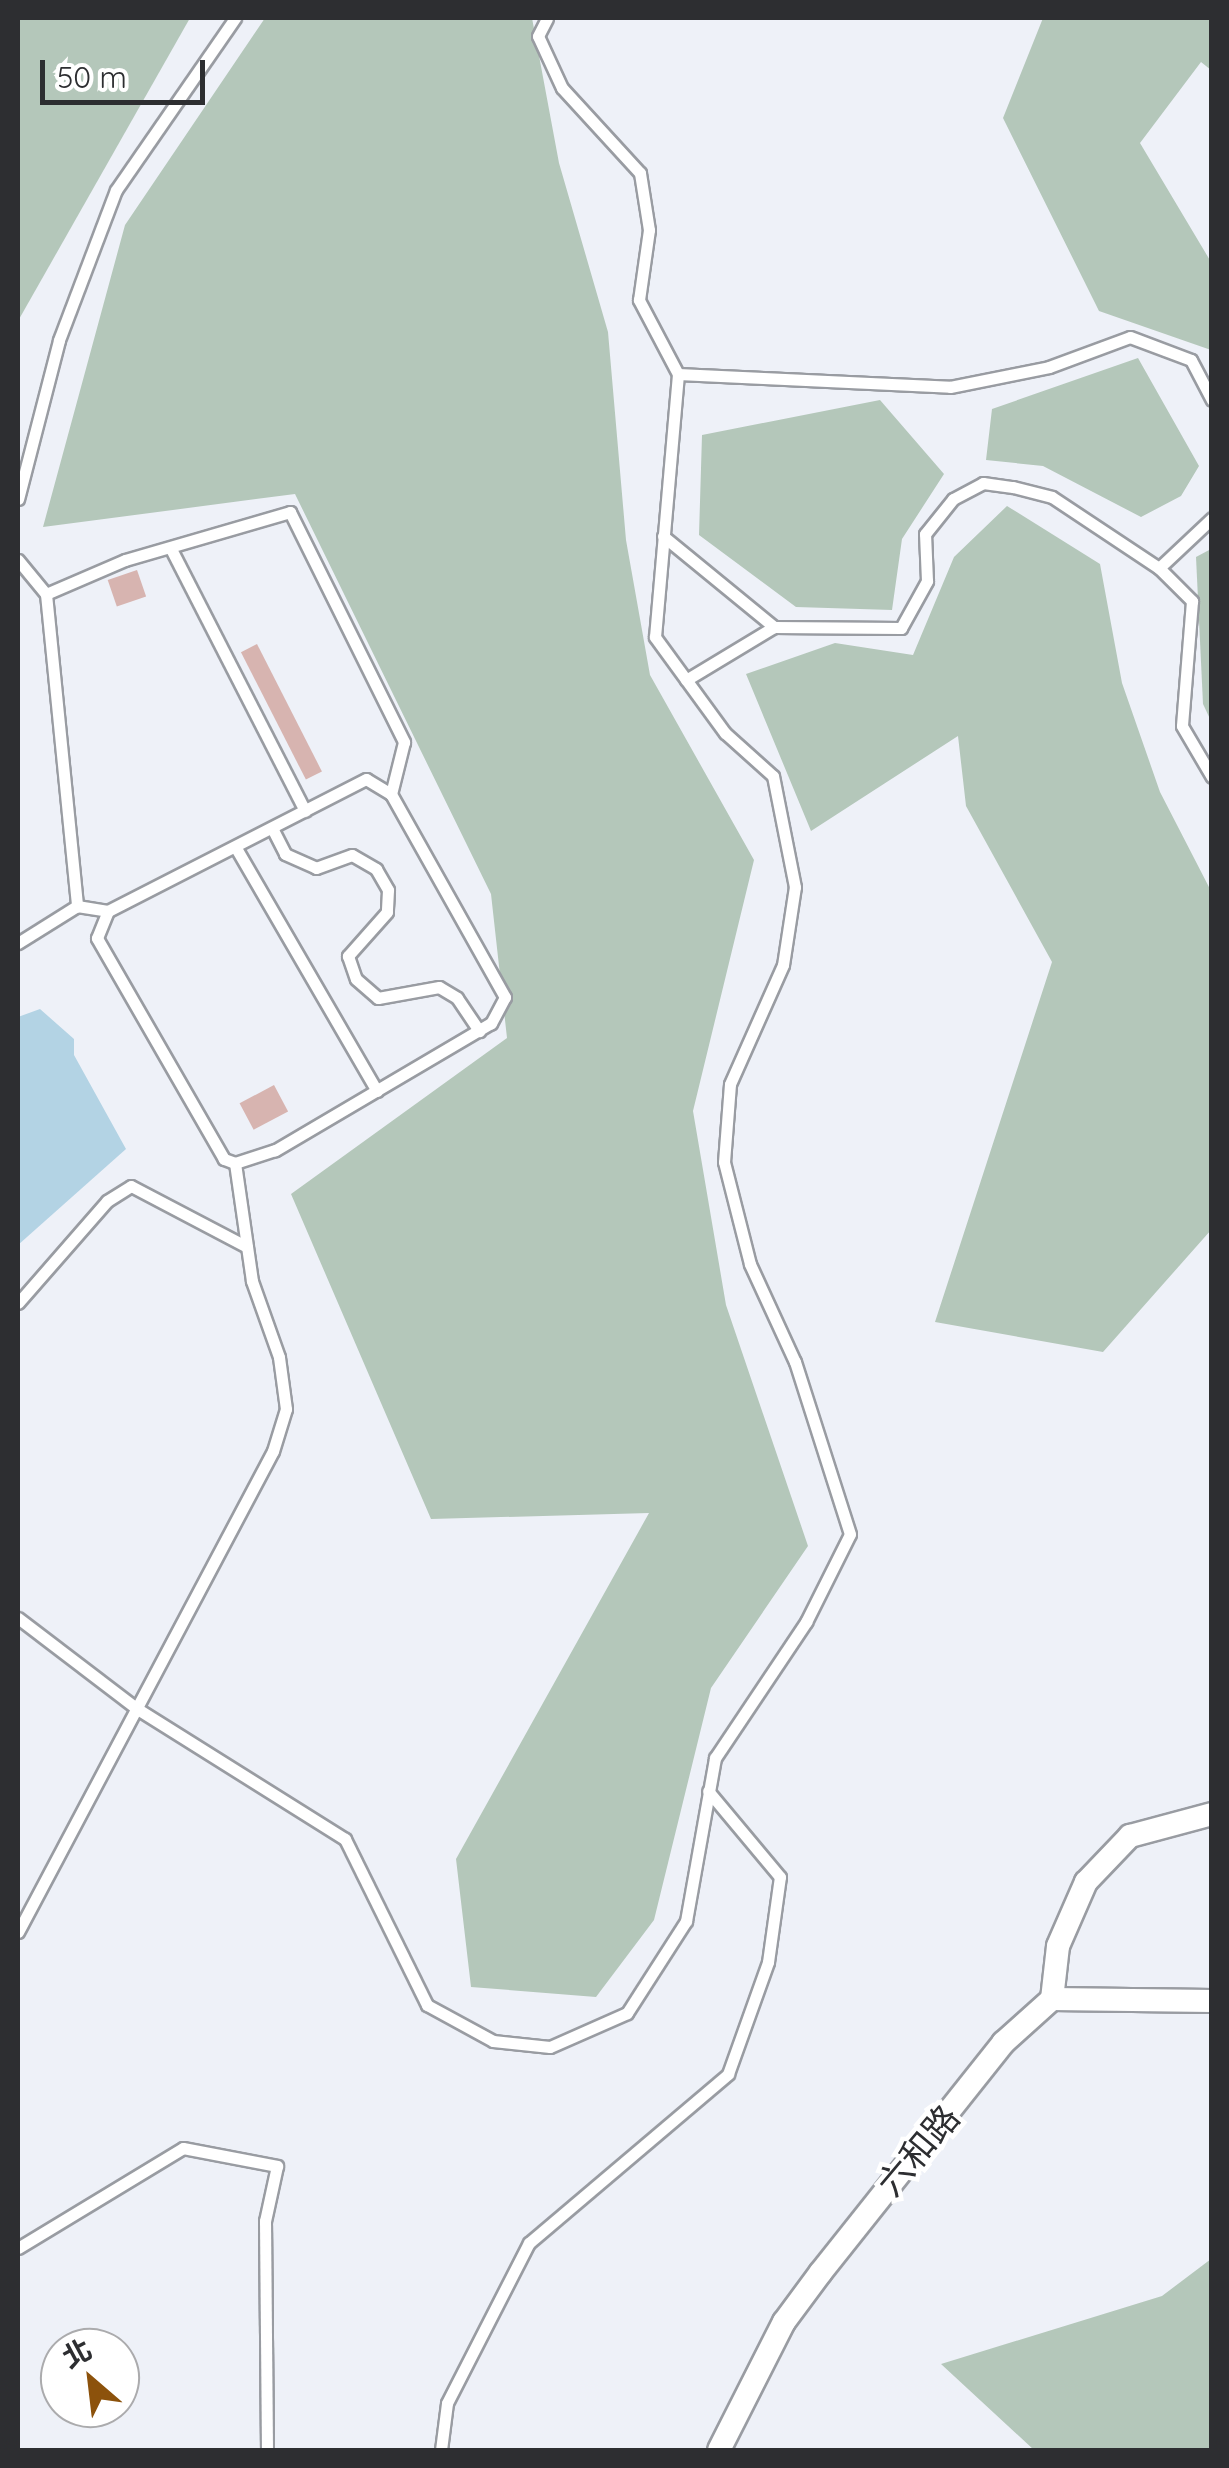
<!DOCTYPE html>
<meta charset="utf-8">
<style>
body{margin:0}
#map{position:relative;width:1229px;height:2468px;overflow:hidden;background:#eef1f8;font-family:Quicksand,"Noto Sans TC",sans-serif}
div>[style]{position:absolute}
.green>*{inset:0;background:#b4c7ba}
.water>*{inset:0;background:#b3d3e4}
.building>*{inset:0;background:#d7b4b0;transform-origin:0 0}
.roads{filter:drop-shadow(2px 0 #999ca2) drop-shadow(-2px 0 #999ca2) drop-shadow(0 2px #999ca2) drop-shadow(0 -2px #999ca2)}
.service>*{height:11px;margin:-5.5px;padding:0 5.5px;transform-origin:5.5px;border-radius:5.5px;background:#fff}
.minor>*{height:22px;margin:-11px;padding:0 11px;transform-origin:11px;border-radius:11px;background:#fff}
span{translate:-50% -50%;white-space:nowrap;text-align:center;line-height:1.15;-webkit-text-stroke:9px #fff;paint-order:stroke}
.street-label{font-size:35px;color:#2d2e31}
.frame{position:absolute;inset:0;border:20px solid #2d2e31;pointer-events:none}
.north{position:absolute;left:40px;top:2328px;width:100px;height:100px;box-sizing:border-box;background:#fff;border:2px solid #ababad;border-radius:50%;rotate:332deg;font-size:28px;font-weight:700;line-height:40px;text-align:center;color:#2d2e31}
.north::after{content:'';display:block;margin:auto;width:35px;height:45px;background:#8c520c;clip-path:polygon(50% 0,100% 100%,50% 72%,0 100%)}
.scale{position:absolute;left:40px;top:60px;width:165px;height:45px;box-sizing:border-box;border:5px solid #2d2e31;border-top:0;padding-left:12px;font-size:30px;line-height:35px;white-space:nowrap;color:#2d2e31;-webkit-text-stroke:8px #fff;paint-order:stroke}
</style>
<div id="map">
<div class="green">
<i style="clip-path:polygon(18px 18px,190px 18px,18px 321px)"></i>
<i style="clip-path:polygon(265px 18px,532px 18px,559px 163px,608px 332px,626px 540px,650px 675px,754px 860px,693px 1111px,726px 1305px,808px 1546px,711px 1688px,654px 1920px,596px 1997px,471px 1987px,456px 1859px,649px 1513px,431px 1519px,291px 1194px,507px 1038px,491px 894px,295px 494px,43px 527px,125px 225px)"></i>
<i style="clip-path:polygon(1043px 18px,1211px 18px,1211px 70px,1201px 62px,1140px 143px,1211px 262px,1211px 350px,1099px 311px,1003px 118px)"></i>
<i style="clip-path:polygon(1138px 358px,1199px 466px,1181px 496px,1141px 517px,1043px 466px,986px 460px,992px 409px)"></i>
<i style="clip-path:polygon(880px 400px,944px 474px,902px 539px,892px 610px,796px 607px,699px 535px,702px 435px)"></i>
<i style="clip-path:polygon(1007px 506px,1100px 564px,1122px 683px,1160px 792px,1211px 891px,1211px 1230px,1103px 1352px,935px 1322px,1052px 962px,966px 806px,958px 736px,811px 831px,746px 674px,835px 643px,913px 655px,954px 557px)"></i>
<i style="clip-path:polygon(1211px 549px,1211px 721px,1203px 704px,1196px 557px)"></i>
<i style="clip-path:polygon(1211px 2259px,1211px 2450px,1034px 2450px,941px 2364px,1162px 2296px)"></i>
</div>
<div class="water">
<i style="clip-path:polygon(40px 1009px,74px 1039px,74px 1055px,126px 1149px,18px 1245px,18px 1017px)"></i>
</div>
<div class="building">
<i style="left:137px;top:570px;width:28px;height:31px;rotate:71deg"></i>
<i style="left:257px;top:644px;width:143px;height:18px;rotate:63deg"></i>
<i style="left:274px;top:1085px;width:30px;height:39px;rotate:62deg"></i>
</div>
<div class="roads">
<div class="service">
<i style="left:678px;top:374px;width:272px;rotate:2.7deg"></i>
<i style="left:950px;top:387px;width:101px;rotate:-11.4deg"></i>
<i style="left:1049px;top:367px;width:86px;rotate:-20.3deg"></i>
<i style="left:1130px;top:337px;width:65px;rotate:20.7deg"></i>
<i style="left:1191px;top:360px;width:45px;rotate:62.3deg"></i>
<i style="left:18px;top:499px;width:164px;rotate:-75.5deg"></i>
<i style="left:59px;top:340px;width:160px;rotate:-69.2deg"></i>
<i style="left:116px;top:190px;width:209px;rotate:-55.3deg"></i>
<i style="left:663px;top:536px;width:144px;rotate:39.3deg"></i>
<i style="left:172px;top:551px;width:292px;rotate:62.9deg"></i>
<i style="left:18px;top:560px;width:44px;rotate:50.5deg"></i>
<i style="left:46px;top:594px;width:314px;rotate:84.3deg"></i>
<i style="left:77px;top:906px;width:70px;rotate:147.9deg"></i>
<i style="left:1159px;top:568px;width:73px;rotate:-43.3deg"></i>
<i style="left:46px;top:594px;width:86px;rotate:-23.3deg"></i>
<i style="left:125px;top:560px;width:172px;rotate:-16.2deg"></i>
<i style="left:290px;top:512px;width:257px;rotate:63.6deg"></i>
<i style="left:404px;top:742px;width:54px;rotate:104deg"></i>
<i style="left:686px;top:680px;width:103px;rotate:-31.1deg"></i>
<i style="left:774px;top:627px;width:127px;rotate:0.5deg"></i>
<i style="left:901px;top:628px;width:54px;rotate:-61deg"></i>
<i style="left:927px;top:581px;width:47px;rotate:-92.4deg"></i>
<i style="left:925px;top:534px;width:45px;rotate:-51.3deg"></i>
<i style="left:953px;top:499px;width:34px;rotate:-28deg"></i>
<i style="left:983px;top:483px;width:30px;rotate:8deg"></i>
<i style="left:1013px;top:487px;width:40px;rotate:14.4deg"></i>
<i style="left:1052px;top:497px;width:128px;rotate:33.6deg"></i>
<i style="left:1159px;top:568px;width:47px;rotate:45deg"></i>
<i style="left:1192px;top:601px;width:125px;rotate:94.6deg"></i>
<i style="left:1182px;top:726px;width:59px;rotate:59.5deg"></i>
<i style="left:366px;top:779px;width:29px;rotate:31deg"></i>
<i style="left:391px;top:794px;width:233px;rotate:60.7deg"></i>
<i style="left:505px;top:997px;width:30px;rotate:118deg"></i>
<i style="left:491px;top:1023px;width:251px;rotate:149.5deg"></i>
<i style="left:275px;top:1150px;width:42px;rotate:162deg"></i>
<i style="left:235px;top:1163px;width:12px;rotate:-160deg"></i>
<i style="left:224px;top:1159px;width:255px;rotate:-119.9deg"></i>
<i style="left:97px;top:938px;width:29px;rotate:-68deg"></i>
<i style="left:108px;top:911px;width:290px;rotate:-27.1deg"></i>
<i style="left:272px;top:828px;width:29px;rotate:63deg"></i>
<i style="left:285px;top:854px;width:34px;rotate:24deg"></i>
<i style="left:316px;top:868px;width:38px;rotate:-20deg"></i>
<i style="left:352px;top:855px;width:28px;rotate:30deg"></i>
<i style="left:376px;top:869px;width:24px;rotate:60deg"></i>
<i style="left:388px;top:890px;width:22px;rotate:93deg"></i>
<i style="left:387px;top:912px;width:59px;rotate:131.6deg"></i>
<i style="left:348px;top:956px;width:24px;rotate:71deg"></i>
<i style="left:356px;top:979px;width:29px;rotate:41deg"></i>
<i style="left:378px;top:998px;width:62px;rotate:-10.2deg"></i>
<i style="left:439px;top:987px;width:21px;rotate:31deg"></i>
<i style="left:457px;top:998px;width:40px;rotate:56deg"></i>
<i style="left:236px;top:848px;width:281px;rotate:59.9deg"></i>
<i style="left:77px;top:906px;width:31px;rotate:9deg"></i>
<i style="left:18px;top:1303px;width:135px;rotate:-48.9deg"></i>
<i style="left:107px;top:1201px;width:28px;rotate:-32deg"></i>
<i style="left:131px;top:1186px;width:131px;rotate:27.7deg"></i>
<i style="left:18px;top:1618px;width:148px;rotate:37.3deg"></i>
<i style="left:136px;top:1708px;width:247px;rotate:32.1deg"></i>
<i style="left:345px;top:1839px;width:185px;rotate:63.7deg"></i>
<i style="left:427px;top:2005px;width:75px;rotate:28.6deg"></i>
<i style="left:493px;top:2041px;width:57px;rotate:6deg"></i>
<i style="left:550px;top:2047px;width:84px;rotate:-23.8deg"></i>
<i style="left:627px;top:2013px;width:109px;rotate:-57.3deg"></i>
<i style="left:686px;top:1921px;width:166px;rotate:-79.9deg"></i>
<i style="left:715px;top:1758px;width:164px;rotate:-56.2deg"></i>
<i style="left:806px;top:1622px;width:98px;rotate:-63.4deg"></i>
<i style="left:850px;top:1534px;width:181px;rotate:-107.7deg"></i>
<i style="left:795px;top:1362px;width:108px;rotate:-114.7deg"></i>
<i style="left:750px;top:1264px;width:105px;rotate:-104.3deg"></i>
<i style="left:724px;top:1162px;width:78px;rotate:-85.6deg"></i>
<i style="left:730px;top:1084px;width:130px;rotate:-66deg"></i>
<i style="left:783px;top:965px;width:79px;rotate:-81.3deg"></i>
<i style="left:795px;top:887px;width:113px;rotate:-101.2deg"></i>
<i style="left:773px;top:776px;width:64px;rotate:-138.1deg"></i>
<i style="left:725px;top:733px;width:119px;rotate:-126.1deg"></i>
<i style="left:655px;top:637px;width:264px;rotate:-85deg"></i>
<i style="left:678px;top:374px;width:84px;rotate:-117.8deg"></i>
<i style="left:639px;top:300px;width:71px;rotate:-81.9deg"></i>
<i style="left:649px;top:230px;width:58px;rotate:-99deg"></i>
<i style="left:640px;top:173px;width:115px;rotate:-132.5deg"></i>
<i style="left:562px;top:88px;width:57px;rotate:-114.8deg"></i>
<i style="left:538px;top:36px;width:20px;rotate:-63deg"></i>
<i style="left:18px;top:1932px;width:544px;rotate:-62.07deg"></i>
<i style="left:273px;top:1451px;width:44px;rotate:-72.8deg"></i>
<i style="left:286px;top:1409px;width:52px;rotate:-97.7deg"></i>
<i style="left:279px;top:1357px;width:81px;rotate:-109.6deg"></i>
<i style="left:252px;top:1281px;width:119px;rotate:-98.2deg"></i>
<i style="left:18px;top:2248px;width:193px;rotate:-31.2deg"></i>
<i style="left:183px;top:2148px;width:96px;rotate:10.8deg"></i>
<i style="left:277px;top:2166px;width:56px;rotate:102.3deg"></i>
<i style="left:265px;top:2221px;width:229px;rotate:89.5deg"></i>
<i style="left:441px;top:2450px;width:47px;rotate:-82.7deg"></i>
<i style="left:447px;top:2403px;width:180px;rotate:-62.9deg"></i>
<i style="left:529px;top:2243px;width:261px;rotate:-40.3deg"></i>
<i style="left:728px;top:2074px;width:119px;rotate:-70.3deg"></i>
<i style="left:768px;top:1962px;width:86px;rotate:-82deg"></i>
<i style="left:780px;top:1877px;width:112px;rotate:-129.9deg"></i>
</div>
<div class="minor">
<i style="left:1052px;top:1999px;width:53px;rotate:-83.5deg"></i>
<i style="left:1058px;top:1946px;width:70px;rotate:-66.4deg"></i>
<i style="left:1086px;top:1882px;width:64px;rotate:-46.3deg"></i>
<i style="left:1130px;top:1836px;width:85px;rotate:-15deg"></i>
<i style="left:719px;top:2450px;width:144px;rotate:-63.1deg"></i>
<i style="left:784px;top:2322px;width:62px;rotate:-53.5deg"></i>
<i style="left:821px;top:2272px;width:293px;rotate:-51.5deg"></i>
<i style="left:1003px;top:2043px;width:66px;rotate:-41.9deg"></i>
<i style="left:1052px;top:1999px;width:160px;rotate:0.7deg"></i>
</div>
</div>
<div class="street-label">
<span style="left:918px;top:2150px;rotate:-50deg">六和路</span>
</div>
<div class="frame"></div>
<div class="north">北</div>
<div class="scale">50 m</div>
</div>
